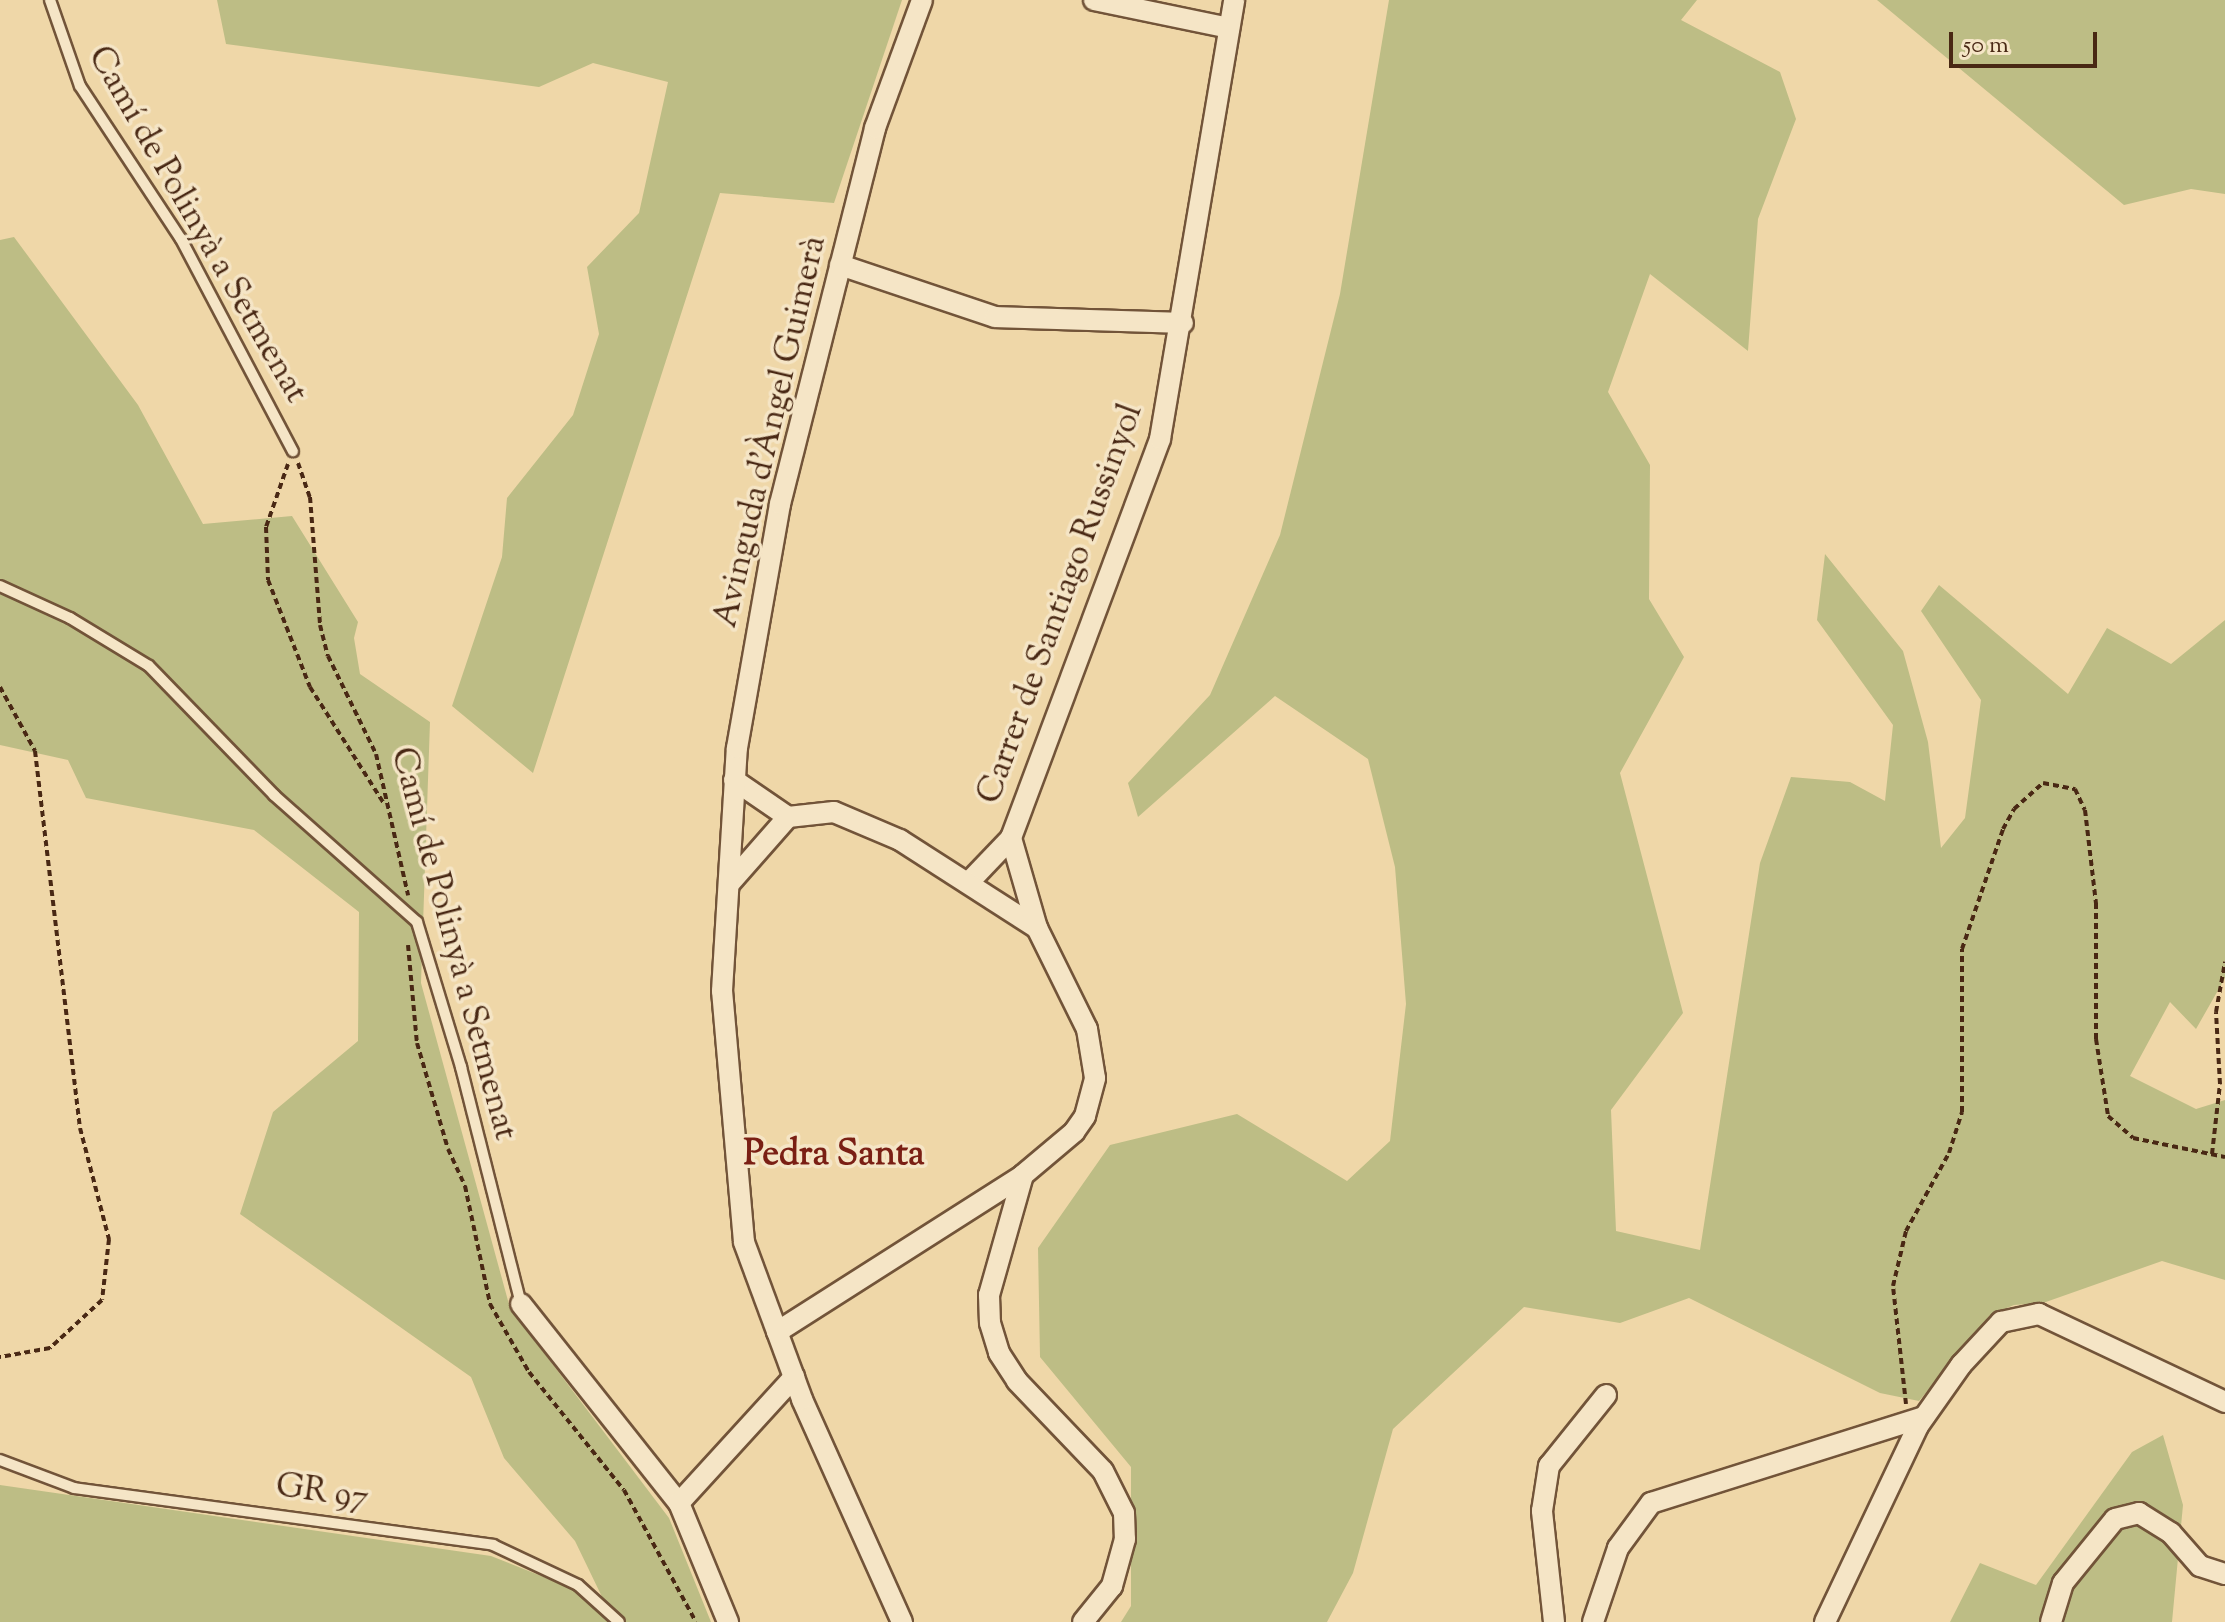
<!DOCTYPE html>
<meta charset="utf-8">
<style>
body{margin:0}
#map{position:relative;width:2225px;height:1622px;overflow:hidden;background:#efd7a8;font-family:"Sorts Mill Goudy",serif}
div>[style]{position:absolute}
.green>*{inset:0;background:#bdbd85}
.path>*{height:4px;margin-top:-2px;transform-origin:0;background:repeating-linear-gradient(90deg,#492814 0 6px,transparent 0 10px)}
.roads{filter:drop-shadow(2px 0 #725439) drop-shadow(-2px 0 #725439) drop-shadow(0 2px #725439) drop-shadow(0 -2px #725439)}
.service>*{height:10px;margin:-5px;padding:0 5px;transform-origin:5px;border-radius:5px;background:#f5e5c6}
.minor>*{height:20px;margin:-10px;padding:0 10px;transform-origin:10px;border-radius:10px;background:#f5e5c6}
span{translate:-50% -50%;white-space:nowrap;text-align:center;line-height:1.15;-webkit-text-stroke:7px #f5e5c6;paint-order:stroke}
.street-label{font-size:34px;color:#492814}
.neighbourhood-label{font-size:36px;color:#7a1f14;font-weight:700}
.scale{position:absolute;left:1949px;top:32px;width:148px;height:36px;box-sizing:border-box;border:4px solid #492814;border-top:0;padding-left:10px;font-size:24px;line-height:28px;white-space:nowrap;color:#492814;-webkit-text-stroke:6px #f5e5c6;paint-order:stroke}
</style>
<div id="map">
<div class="green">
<i style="clip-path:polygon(217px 0,902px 0,834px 203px,720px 193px,533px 773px,452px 706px,502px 557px,507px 498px,573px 415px,599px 334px,587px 267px,639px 213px,668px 82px,593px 63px,539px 87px,226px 44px)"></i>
<i style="clip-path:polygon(1389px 0,1697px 0,1681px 20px,1780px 72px,1796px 119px,1758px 219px,1748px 351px,1650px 274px,1608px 392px,1650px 465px,1649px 599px,1684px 657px,1620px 773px,1683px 1013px,1611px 1110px,1616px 1231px,1700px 1250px,1760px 863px,1791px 777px,1850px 782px,1885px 801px,1893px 725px,1817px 620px,1825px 554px,1903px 651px,1928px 742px,1941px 848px,1965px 818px,1981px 700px,1921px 611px,1939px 585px,2068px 694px,2107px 628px,2171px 664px,2225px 620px,2225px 978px,2196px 1029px,2170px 1002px,2130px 1076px,2196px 1109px,2225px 1100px,2225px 1280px,2162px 1261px,2043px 1303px,2014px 1305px,1990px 1315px,1919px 1401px,1880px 1393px,1689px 1298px,1620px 1323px,1524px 1307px,1393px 1429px,1353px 1573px,1327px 1622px,1121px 1622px,1131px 1606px,1131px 1467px,1040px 1357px,1038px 1248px,1110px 1145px,1237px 1114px,1347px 1181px,1390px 1141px,1406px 1004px,1395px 867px,1368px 759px,1275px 696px,1138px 817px,1128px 783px,1210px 695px,1280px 535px,1340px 294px)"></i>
<i style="clip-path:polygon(1877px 0,2225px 0,2225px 194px,2191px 189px,2124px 205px)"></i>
<i style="clip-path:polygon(14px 237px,138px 405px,203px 524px,292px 516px,358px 622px,354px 638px,360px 674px,430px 722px,421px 983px,510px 1308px,669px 1518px,711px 1622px,0 1622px,0 1485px,491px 1556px,604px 1601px,575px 1541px,504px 1458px,471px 1377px,240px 1214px,273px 1112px,358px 1041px,359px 912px,254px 830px,86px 798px,68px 760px,0 745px,0 240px)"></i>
<i style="clip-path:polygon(2163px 1435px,2183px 1505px,2172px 1622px,1950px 1622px,1980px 1563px,2036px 1585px,2132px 1452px)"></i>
</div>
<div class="path">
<i style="left:298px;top:463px;width:36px;rotate:71deg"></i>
<i style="left:310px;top:497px;width:128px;rotate:85.5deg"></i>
<i style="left:320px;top:625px;width:32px;rotate:76deg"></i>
<i style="left:328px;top:656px;width:109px;rotate:63.9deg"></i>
<i style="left:376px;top:754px;width:145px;rotate:77.2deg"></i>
<i style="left:288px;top:464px;width:67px;rotate:109.2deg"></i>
<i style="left:266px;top:527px;width:53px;rotate:87.8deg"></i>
<i style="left:268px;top:580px;width:115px;rotate:68.6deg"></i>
<i style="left:310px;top:687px;width:140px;rotate:57.6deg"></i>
<i style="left:0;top:687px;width:73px;rotate:61.3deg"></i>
<i style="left:35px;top:751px;width:380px;rotate:83.2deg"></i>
<i style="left:80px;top:1128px;width:115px;rotate:75.4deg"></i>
<i style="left:109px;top:1239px;width:61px;rotate:96.5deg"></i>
<i style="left:102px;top:1300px;width:71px;rotate:137.3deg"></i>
<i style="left:50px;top:1348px;width:51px;rotate:169.8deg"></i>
<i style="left:408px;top:945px;width:98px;rotate:84.8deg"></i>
<i style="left:417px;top:1043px;width:110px;rotate:73.7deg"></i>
<i style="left:448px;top:1149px;width:41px;rotate:65.3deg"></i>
<i style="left:465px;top:1186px;width:121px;rotate:78deg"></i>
<i style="left:490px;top:1304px;width:78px;rotate:60.2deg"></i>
<i style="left:529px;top:1372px;width:151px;rotate:51.2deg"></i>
<i style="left:624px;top:1490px;width:150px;rotate:61.4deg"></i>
<i style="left:2212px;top:1154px;width:70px;rotate:-83.5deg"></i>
<i style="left:2220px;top:1084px;width:72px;rotate:-93.2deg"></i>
<i style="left:2216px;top:1012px;width:51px;rotate:-79.8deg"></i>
<i style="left:1906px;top:1404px;width:119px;rotate:-96.3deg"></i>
<i style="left:1893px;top:1286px;width:57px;rotate:-76.7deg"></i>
<i style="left:1906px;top:1231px;width:89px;rotate:-61.1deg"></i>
<i style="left:1949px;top:1153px;width:43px;rotate:-72.4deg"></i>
<i style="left:1962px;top:1112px;width:163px;rotate:-90deg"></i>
<i style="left:1962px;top:949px;width:127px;rotate:-71.1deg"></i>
<i style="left:2003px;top:829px;width:23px;rotate:-61deg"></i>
<i style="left:2014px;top:809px;width:39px;rotate:-42deg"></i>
<i style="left:2043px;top:783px;width:33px;rotate:11deg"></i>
<i style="left:2075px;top:789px;width:23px;rotate:65deg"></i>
<i style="left:2085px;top:810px;width:94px;rotate:83.3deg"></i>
<i style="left:2096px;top:903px;width:136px;rotate:90deg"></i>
<i style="left:2096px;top:1039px;width:78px;rotate:81.1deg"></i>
<i style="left:2108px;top:1116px;width:33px;rotate:41deg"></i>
<i style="left:2133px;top:1138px;width:94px;rotate:11.7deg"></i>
</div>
<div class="roads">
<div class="service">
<i style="left:50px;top:0;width:91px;rotate:70.8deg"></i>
<i style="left:80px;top:86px;width:183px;rotate:56.6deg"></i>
<i style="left:181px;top:239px;width:240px;rotate:62.2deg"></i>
<i style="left:0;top:586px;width:77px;rotate:24.6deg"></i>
<i style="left:70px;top:618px;width:92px;rotate:31.3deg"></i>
<i style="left:149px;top:666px;width:180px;rotate:45.9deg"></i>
<i style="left:274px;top:795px;width:191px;rotate:41.6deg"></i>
<i style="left:417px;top:922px;width:152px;rotate:73.1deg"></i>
<i style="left:461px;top:1067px;width:244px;rotate:75.8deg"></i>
<i style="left:0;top:1460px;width:79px;rotate:20.7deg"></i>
<i style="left:74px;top:1488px;width:423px;rotate:7.7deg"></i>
<i style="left:493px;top:1545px;width:94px;rotate:25.2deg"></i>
<i style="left:578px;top:1585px;width:55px;rotate:42.1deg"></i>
</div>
<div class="minor">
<i style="left:1094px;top:0;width:138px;rotate:11.7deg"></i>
<i style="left:840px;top:265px;width:163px;rotate:18.5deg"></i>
<i style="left:995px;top:317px;width:188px;rotate:1.8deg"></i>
<i style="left:734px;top:780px;width:65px;rotate:34.4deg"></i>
<i style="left:970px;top:881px;width:59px;rotate:-46.4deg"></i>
<i style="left:1011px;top:838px;width:426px;rotate:-69.5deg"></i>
<i style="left:1160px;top:439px;width:445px;rotate:-80.4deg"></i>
<i style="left:730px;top:883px;width:88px;rotate:-48.7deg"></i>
<i style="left:788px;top:817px;width:46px;rotate:-6.2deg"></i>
<i style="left:834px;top:812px;width:72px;rotate:23deg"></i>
<i style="left:900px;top:840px;width:163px;rotate:32.7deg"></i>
<i style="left:1023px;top:1175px;width:125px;rotate:105.8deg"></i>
<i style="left:989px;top:1295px;width:28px;rotate:88deg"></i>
<i style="left:990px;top:1323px;width:31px;rotate:73deg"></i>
<i style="left:999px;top:1353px;width:33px;rotate:57deg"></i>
<i style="left:1017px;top:1381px;width:124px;rotate:46.3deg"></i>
<i style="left:1103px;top:1471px;width:47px;rotate:63.4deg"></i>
<i style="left:1124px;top:1513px;width:26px;rotate:88deg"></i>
<i style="left:1125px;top:1539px;width:49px;rotate:105.5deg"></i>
<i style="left:1112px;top:1586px;width:46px;rotate:128.9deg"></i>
<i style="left:521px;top:1304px;width:254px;rotate:51.6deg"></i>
<i style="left:679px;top:1503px;width:129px;rotate:67.6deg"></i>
<i style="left:777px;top:1332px;width:292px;rotate:-32.5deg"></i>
<i style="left:1023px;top:1175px;width:67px;rotate:-40.1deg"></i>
<i style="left:1074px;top:1132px;width:19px;rotate:-55deg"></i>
<i style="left:1085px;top:1116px;width:39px;rotate:-75deg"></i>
<i style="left:1095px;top:1078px;width:50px;rotate:-99.3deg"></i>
<i style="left:1087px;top:1029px;width:113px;rotate:-116.3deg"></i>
<i style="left:1037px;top:928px;width:94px;rotate:-106.1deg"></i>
<i style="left:679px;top:1503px;width:171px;rotate:-47.6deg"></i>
<i style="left:902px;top:1622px;width:244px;rotate:-114.2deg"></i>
<i style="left:802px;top:1399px;width:167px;rotate:-110.3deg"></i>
<i style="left:744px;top:1242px;width:252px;rotate:-95deg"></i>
<i style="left:722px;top:991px;width:243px;rotate:-86.5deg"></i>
<i style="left:737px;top:748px;width:248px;rotate:-80deg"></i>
<i style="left:780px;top:504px;width:388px;rotate:-75.8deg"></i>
<i style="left:875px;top:128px;width:136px;rotate:-69.8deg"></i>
<i style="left:1554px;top:1622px;width:112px;rotate:-96.2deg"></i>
<i style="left:1542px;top:1511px;width:46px;rotate:-81.2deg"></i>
<i style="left:1549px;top:1466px;width:91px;rotate:-51.2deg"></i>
<i style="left:1593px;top:1622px;width:78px;rotate:-71.3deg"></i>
<i style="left:1618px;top:1548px;width:56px;rotate:-53.7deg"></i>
<i style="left:1651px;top:1503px;width:286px;rotate:-17.5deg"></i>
<i style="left:1825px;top:1622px;width:217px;rotate:-64.6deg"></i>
<i style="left:1918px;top:1426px;width:75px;rotate:-54.8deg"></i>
<i style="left:1961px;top:1365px;width:59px;rotate:-47.1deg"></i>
<i style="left:2001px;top:1322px;width:39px;rotate:-12deg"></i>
<i style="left:2039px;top:1314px;width:206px;rotate:25.3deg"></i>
<i style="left:2051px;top:1622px;width:41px;rotate:-72.9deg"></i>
<i style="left:2063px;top:1583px;width:82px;rotate:-50.9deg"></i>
<i style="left:2115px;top:1519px;width:25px;rotate:-14deg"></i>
<i style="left:2139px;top:1513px;width:38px;rotate:32deg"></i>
<i style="left:2171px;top:1533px;width:44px;rotate:48.7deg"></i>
<i style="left:2200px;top:1566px;width:26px;rotate:18deg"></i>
</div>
</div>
<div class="street-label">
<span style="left:197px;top:225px;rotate:60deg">Camí de Polinyà a Setmenat</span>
<span style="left:771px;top:432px;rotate:-77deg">Avinguda d'Àngel Guimerà</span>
<span style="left:1061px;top:604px;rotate:-70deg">Carrer de Santiago Russinyol</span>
<span style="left:453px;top:944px;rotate:75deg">Camí de Polinyà a Setmenat</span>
<span style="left:322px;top:1493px;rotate:8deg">GR 97</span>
</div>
<div class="neighbourhood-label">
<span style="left:834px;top:1156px">Pedra Santa</span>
</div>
<div class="scale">50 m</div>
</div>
